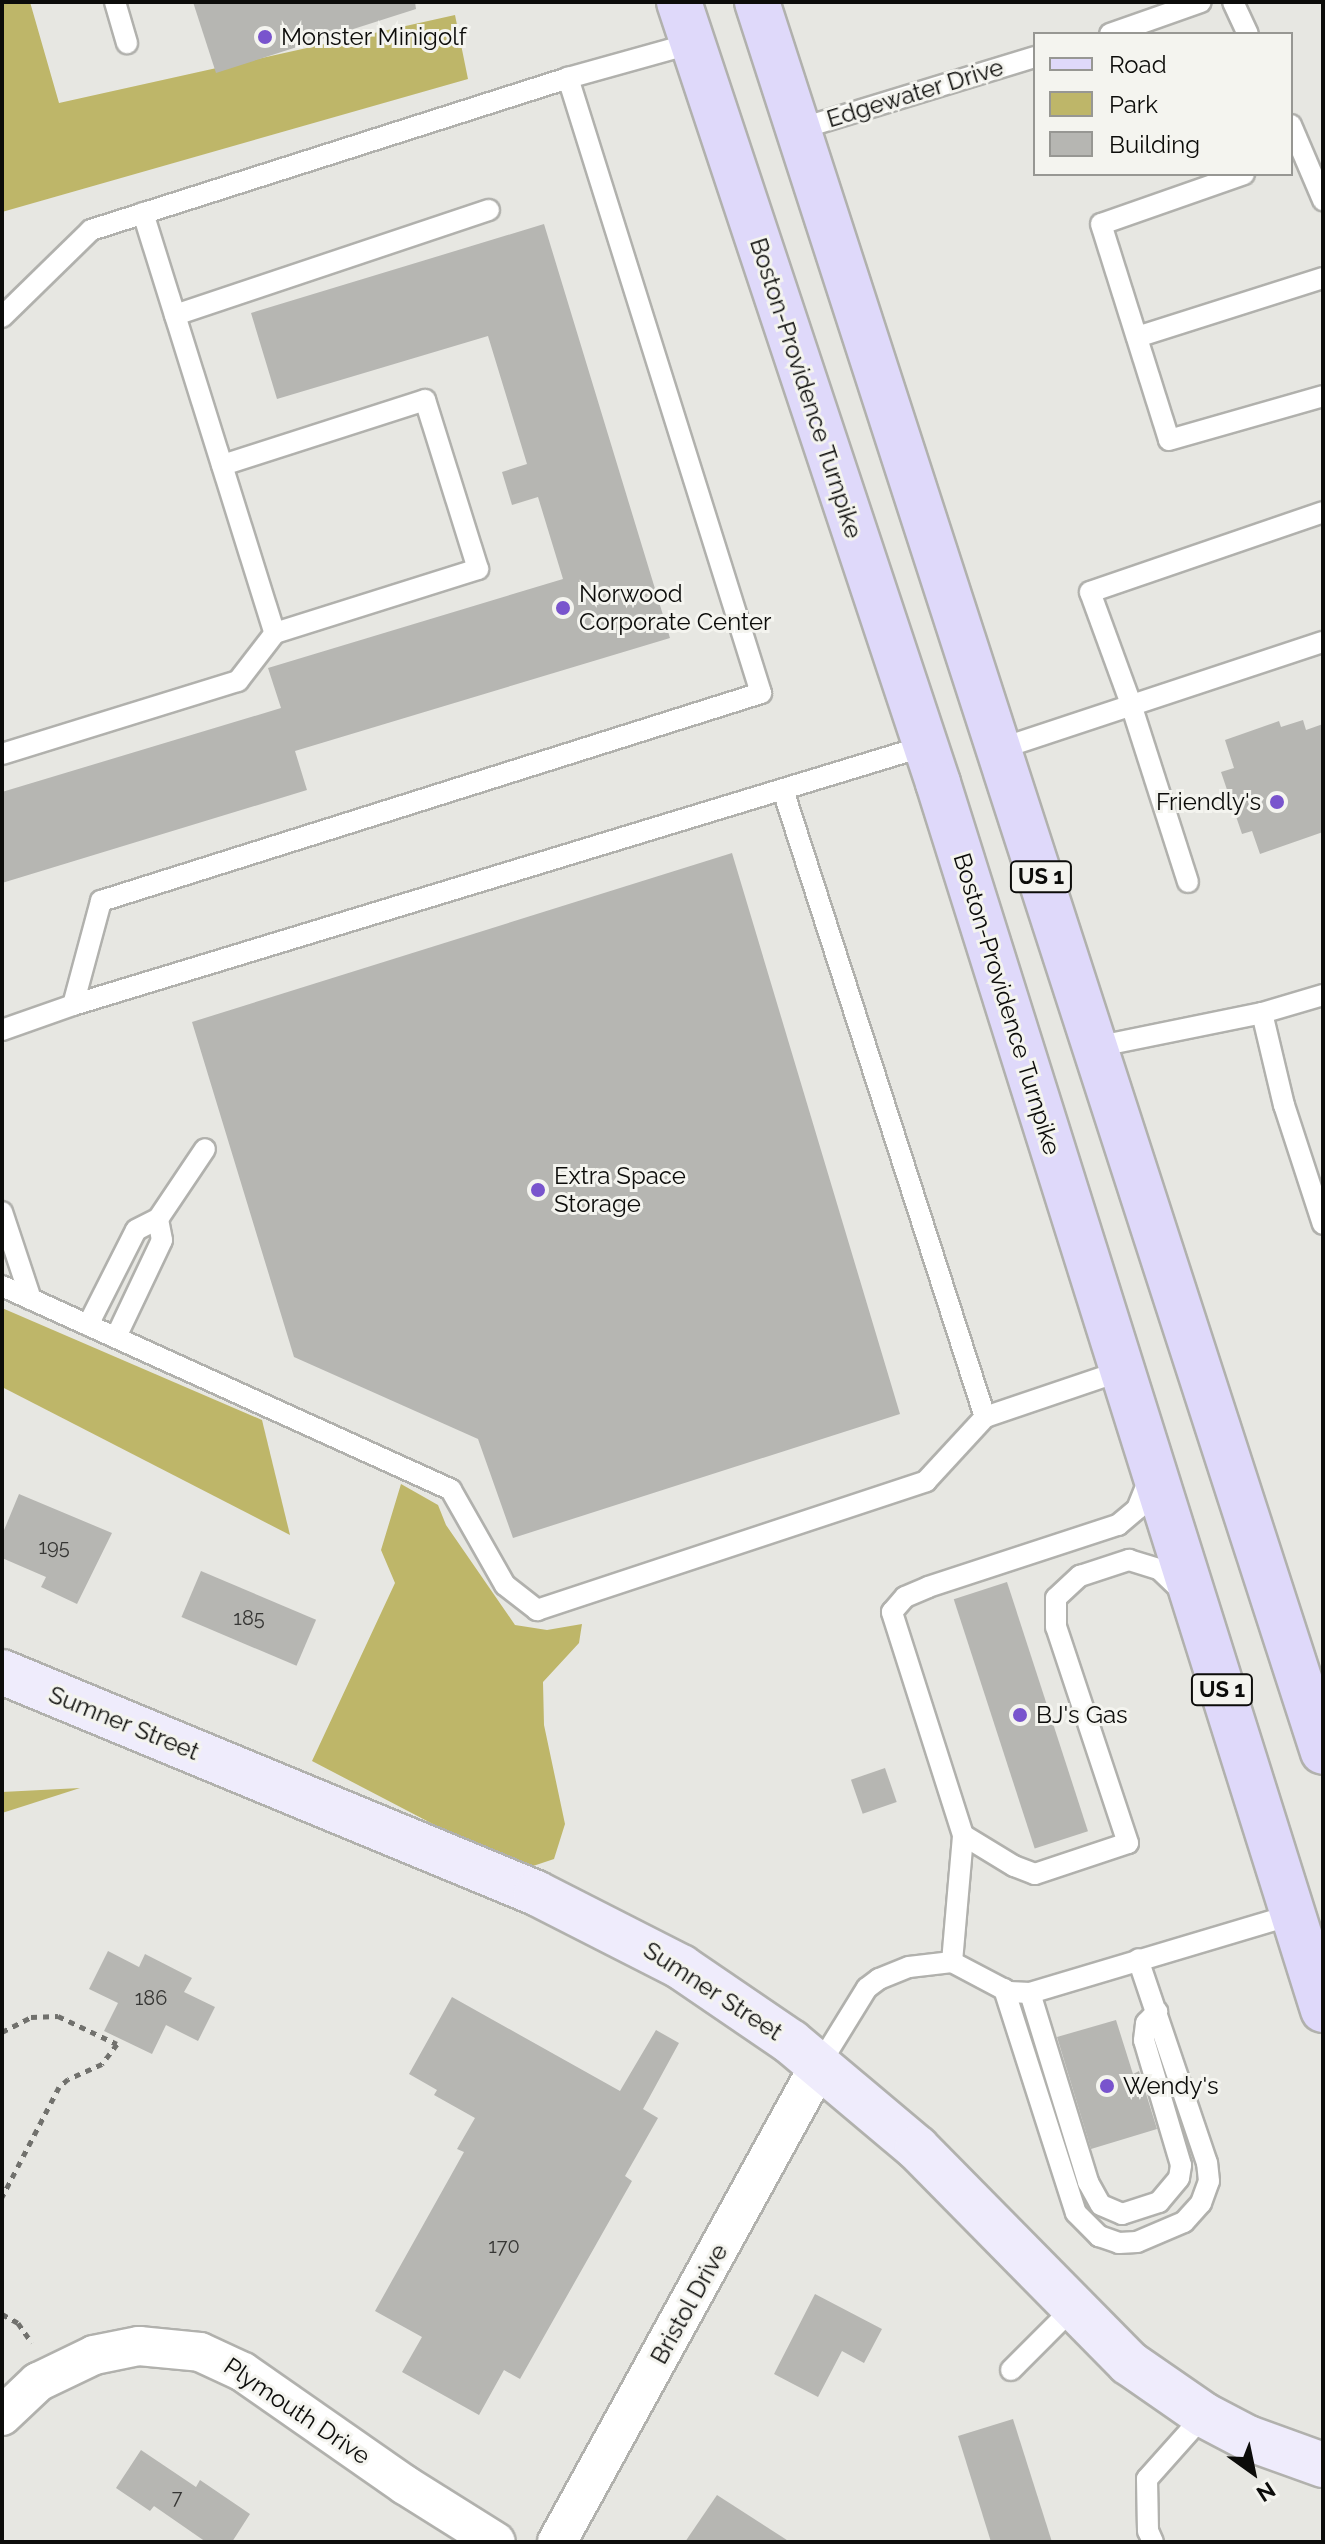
<!DOCTYPE html>
<style>
body{margin:0}
#map{position:relative;width:1325px;height:2544px;overflow:hidden;background:#e7e7e2;font-family:Raleway,sans-serif}
div>[style]{position:absolute}
.green>*{inset:0;background:#beb669}
.building>*{inset:0;background:#b6b6b2;transform-origin:0 0}
.path>*{height:5px;margin-top:-2.5px;transform-origin:0;background:repeating-linear-gradient(90deg,#71716d 0 6px,transparent 0 12px)}
.roads{filter:drop-shadow(2px 0 #b1b1ad) drop-shadow(-2px 0 #b1b1ad) drop-shadow(0 2px #b1b1ad) drop-shadow(0 -2px #b1b1ad)}
.lane>*{height:20px;margin:-10px;padding:0 10px;transform-origin:10px;border-radius:10px;background:#fff}
.street>*{height:38px;margin:-19px;padding:0 19px;transform-origin:19px;border-radius:19px;background:#fff}
.secondary>*{height:44px;margin:-22px;padding:0 22px;transform-origin:22px;border-radius:22px;background:#efecfc}
.primary>*{height:44px;margin:-22px;padding:0 22px;transform-origin:22px;border-radius:22px;background:#dfd9fa}
.dots>*{width:22px;height:22px;translate:-50% -50%;box-sizing:border-box;border:4px solid #f4f4ef;border-radius:50%}
span{translate:-50% -50%;white-space:nowrap;text-align:center;line-height:1.15;-webkit-text-stroke:6px #f4f4ef;paint-order:stroke}
.number-label{font-size:20px;color:#363634}
.number-label span{-webkit-text-stroke-width:0}
.shield-label span{padding:2px 6px;background:#f4f4ef;border:2px solid;border-radius:6px;-webkit-text-stroke-width:0}
.shield-label{font-size:22px;color:#0c0c0a;font-weight:700}
.poi-label{font-size:24px;color:#0c0c0a}
.left{translate:0 -50%;text-align:left}
.right{translate:-100% -50%;text-align:right}
.street-label{font-size:24px;color:#0c0c0a}
.frame{position:absolute;inset:0;border:4px solid #0c0c0a;pointer-events:none}
.legend{position:absolute;left:1033px;top:32px;width:260px;height:144px;box-sizing:border-box;background:#f4f4ef;border:2px solid #979793;margin:0;padding:10px 14px;list-style:none;font-size:24px;color:#0c0c0a}
.legend li{display:flex;align-items:center;gap:16px;height:40px}
.legend b{width:40px;border:2px solid #979793}
.north{position:absolute;left:1213px;top:2432px;width:80px;height:80px;-webkit-text-stroke:6px #f4f4ef;paint-order:stroke;rotate:147deg;font-size:22px;font-weight:700;line-height:32px;text-align:center;color:#0c0c0a}
.north::after{content:'';display:block;margin:auto;width:28px;height:36px;background:#0c0c0a;clip-path:polygon(50% 0,100% 100%,50% 72%,0 100%)}
</style>
<div id="map">
<div class="green">
<i style="clip-path:polygon(2px 2px,30px 2px,59px 103px,455px 15px,468px 79px,2px 212px)"></i>
<i style="clip-path:polygon(2px 1308px,262px 1420px,290px 1535px,2px 1387px)"></i>
<i style="clip-path:polygon(401px 1484px,438px 1505px,446px 1525px,515px 1625px,547px 1630px,582px 1624px,579px 1643px,543px 1682px,544px 1725px,565px 1824px,554px 1859px,521px 1870px,312px 1761px,395px 1583px,381px 1550px)"></i>
<i style="clip-path:polygon(80px 1788px,24px 1806px,2px 1813px,2px 1792px)"></i>
</div>
<div class="building">
<i style="clip-path:polygon(193px 2px,415px 2px,416px 9px,216px 73px)"></i>
<i style="clip-path:polygon(544px 224px,670px 638px,295px 751px,307px 790px,2px 883px,2px 792px,281px 708px,268px 668px,563px 579px,538px 497px,512px 505px,502px 472px,527px 464px,488px 336px,277px 399px,251px 313px)"></i>
<i style="clip-path:polygon(1303px 720px,1306px 730px,1323px 724px,1323px 832px,1260px 854px,1252px 831px,1242px 834px,1221px 772px,1234px 768px,1225px 740px,1279px 721px,1281px 727px)"></i>
<i style="clip-path:polygon(732px 853px,900px 1414px,513px 1538px,478px 1439px,294px 1357px,192px 1022px)"></i>
<i style="clip-path:polygon(19px 1494px,112px 1533px,77px 1604px,41px 1587px,46px 1577px,2px 1558px,2px 1535px)"></i>
<i style="left:201px;top:1571px;width:125px;height:50px;rotate:23deg"></i>
<i style="left:1007px;top:1582px;width:262px;height:56px;rotate:72deg"></i>
<i style="left:885px;top:1768px;width:36px;height:36px;rotate:71deg"></i>
<i style="clip-path:polygon(108px 1951px,139px 1967px,145px 1954px,192px 1978px,184px 1992px,215px 2007px,198px 2041px,166px 2025px,152px 2054px,104px 2031px,118px 2003px,89px 1989px)"></i>
<i style="clip-path:polygon(452px 1997px,620px 2091px,656px 2030px,679px 2043px,643px 2109px,658px 2118px,625px 2176px,632px 2181px,520px 2379px,504px 2370px,479px 2415px,402px 2372px,422px 2337px,375px 2311px,464px 2152px,457px 2149px,475px 2118px,434px 2095px,437px 2090px,409px 2074px)"></i>
<i style="clip-path:polygon(1116px 2020px,1133px 2074px,1139px 2071px,1157px 2129px,1091px 2149px,1057px 2037px)"></i>
<i style="clip-path:polygon(815px 2294px,882px 2329px,864px 2363px,842px 2351px,818px 2397px,774px 2374px)"></i>
<i style="clip-path:polygon(1013px 2419px,1052px 2542px,991px 2542px,958px 2436px)"></i>
<i style="clip-path:polygon(141px 2450px,196px 2487px,200px 2480px,250px 2514px,232px 2542px,206px 2542px,154px 2506px,150px 2511px,116px 2488px)"></i>
<i style="clip-path:polygon(717px 2495px,790px 2542px,685px 2542px)"></i>
</div>
<div class="path">
<i style="left:2px;top:2032px;width:33px;rotate:-27deg"></i>
<i style="left:31px;top:2017px;width:27px;rotate:-2deg"></i>
<i style="left:58px;top:2016px;width:65px;rotate:25.4deg"></i>
<i style="left:117px;top:2044px;width:25px;rotate:127deg"></i>
<i style="left:102px;top:2064px;width:37px;rotate:156deg"></i>
<i style="left:68px;top:2079px;width:12px;rotate:138deg"></i>
<i style="left:59px;top:2087px;width:124px;rotate:117.4deg"></i>
<i style="left:2px;top:2314px;width:18px;rotate:29deg"></i>
<i style="left:18px;top:2323px;width:24px;rotate:55deg"></i>
</div>
<div class="roads">
<div class="lane">
<i style="left:115px;top:2px;width:43px;rotate:73.7deg"></i>
<i style="left:1233px;top:2px;width:35px;rotate:65deg"></i>
<i style="left:1110px;top:34px;width:96px;rotate:-19.4deg"></i>
<i style="left:1291px;top:125px;width:82px;rotate:66.9deg"></i>
<i style="left:796px;top:130px;width:250px;rotate:-17deg"></i>
<i style="left:1244px;top:174px;width:151px;rotate:160.7deg"></i>
<i style="left:1101px;top:224px;width:226px;rotate:72.5deg"></i>
<i style="left:1169px;top:440px;width:160px;rotate:-15.9deg"></i>
<i style="left:143px;top:213px;width:440px;rotate:72.6deg"></i>
<i style="left:175px;top:315px;width:331px;rotate:-18.5deg"></i>
<i style="left:2px;top:317px;width:124px;rotate:-44.3deg"></i>
<i style="left:91px;top:230px;width:501px;rotate:-17.67deg"></i>
<i style="left:568px;top:78px;width:130px;rotate:-15.6deg"></i>
<i style="left:1137px;top:337px;width:195px;rotate:-17.6deg"></i>
<i style="left:999px;top:749px;width:341px;rotate:-18.3deg"></i>
<i style="left:2px;top:754px;width:247px;rotate:-17.2deg"></i>
<i style="left:238px;top:681px;width:61px;rotate:-52.4deg"></i>
<i style="left:275px;top:633px;width:213px;rotate:-17.5deg"></i>
<i style="left:478px;top:569px;width:177px;rotate:-107.4deg"></i>
<i style="left:425px;top:400px;width:213px;rotate:162.2deg"></i>
<i style="left:783px;top:790px;width:659px;rotate:72.14deg"></i>
<i style="left:1188px;top:882px;width:187px;rotate:-107.8deg"></i>
<i style="left:1131px;top:704px;width:119px;rotate:-110.1deg"></i>
<i style="left:1090px;top:592px;width:246px;rotate:-18.9deg"></i>
<i style="left:73px;top:1005px;width:890px;rotate:-16.91deg"></i>
<i style="left:1262px;top:1013px;width:95px;rotate:76.6deg"></i>
<i style="left:1284px;top:1105px;width:125px;rotate:71.9deg"></i>
<i style="left:2px;top:1030px;width:75px;rotate:-19.4deg"></i>
<i style="left:73px;top:1005px;width:108px;rotate:-74.9deg"></i>
<i style="left:101px;top:901px;width:692px;rotate:-17.49deg"></i>
<i style="left:761px;top:693px;width:645px;rotate:-107.42deg"></i>
<i style="left:1095px;top:1047px;width:170px;rotate:-11.5deg"></i>
<i style="left:1262px;top:1013px;width:64px;rotate:-16.4deg"></i>
<i style="left:2px;top:1212px;width:92px;rotate:71.6deg"></i>
<i style="left:2px;top:1286px;width:493px;rotate:24.4deg"></i>
<i style="left:451px;top:1490px;width:109px;rotate:60.4deg"></i>
<i style="left:505px;top:1585px;width:41px;rotate:38deg"></i>
<i style="left:537px;top:1610px;width:410px;rotate:-18.3deg"></i>
<i style="left:926px;top:1481px;width:87px;rotate:-47.3deg"></i>
<i style="left:985px;top:1417px;width:144px;rotate:-18.7deg"></i>
<i style="left:88px;top:1325px;width:106px;rotate:-63.2deg"></i>
<i style="left:136px;top:1230px;width:25px;rotate:-27deg"></i>
<i style="left:158px;top:1219px;width:84px;rotate:-56.1deg"></i>
<i style="left:116px;top:1337px;width:107px;rotate:-64.6deg"></i>
<i style="left:162px;top:1240px;width:21px;rotate:-101deg"></i>
<i style="left:963px;top:1835px;width:234px;rotate:-107.7deg"></i>
<i style="left:892px;top:1612px;width:20px;rotate:-49deg"></i>
<i style="left:905px;top:1597px;width:25px;rotate:-23deg"></i>
<i style="left:928px;top:1587px;width:200px;rotate:-18.1deg"></i>
<i style="left:1118px;top:1525px;width:25px;rotate:-40deg"></i>
<i style="left:1137px;top:1509px;width:35px;rotate:-68deg"></i>
<i style="left:952px;top:1962px;width:127px;rotate:-85deg"></i>
<i style="left:963px;top:1835px;width:60px;rotate:31.3deg"></i>
<i style="left:1014px;top:1866px;width:22px;rotate:21deg"></i>
<i style="left:1035px;top:1874px;width:98px;rotate:-18.4deg"></i>
<i style="left:1128px;top:1843px;width:228px;rotate:-108.4deg"></i>
<i style="left:1056px;top:1627px;width:29px;rotate:-90deg"></i>
<i style="left:1056px;top:1598px;width:33px;rotate:-43deg"></i>
<i style="left:1080px;top:1576px;width:52px;rotate:-18.1deg"></i>
<i style="left:1129px;top:1560px;width:31px;rotate:17deg"></i>
<i style="left:1159px;top:1569px;width:30px;rotate:44deg"></i>
<i style="left:1004px;top:1989px;width:235px;rotate:72.2deg"></i>
<i style="left:1076px;top:2213px;width:33px;rotate:45deg"></i>
<i style="left:1099px;top:2236px;width:21px;rotate:19deg"></i>
<i style="left:1119px;top:2243px;width:18px;rotate:-3deg"></i>
<i style="left:1137px;top:2242px;width:51px;rotate:-23.1deg"></i>
<i style="left:1184px;top:2222px;width:25px;rotate:-48deg"></i>
<i style="left:1201px;top:2203px;width:23px;rotate:-70deg"></i>
<i style="left:1209px;top:2181px;width:18px;rotate:-96deg"></i>
<i style="left:1207px;top:2163px;width:215px;rotate:-108.7deg"></i>
<i style="left:1030px;top:1993px;width:198px;rotate:72.9deg"></i>
<i style="left:1088px;top:2182px;width:26px;rotate:61deg"></i>
<i style="left:1101px;top:2205px;width:23px;rotate:23deg"></i>
<i style="left:1122px;top:2214px;width:39px;rotate:-18deg"></i>
<i style="left:1159px;top:2202px;width:31px;rotate:-50deg"></i>
<i style="left:1179px;top:2178px;width:13px;rotate:-81deg"></i>
<i style="left:1181px;top:2165px;width:130px;rotate:-106.5deg"></i>
<i style="left:1144px;top:2040px;width:17px;rotate:-83deg"></i>
<i style="left:1146px;top:2023px;width:16px;rotate:-45deg"></i>
<i style="left:820px;top:2064px;width:89px;rotate:-58.3deg"></i>
<i style="left:867px;top:1988px;width:15px;rotate:-37deg"></i>
<i style="left:879px;top:1979px;width:32px;rotate:-22deg"></i>
<i style="left:909px;top:1967px;width:43px;rotate:-6.6deg"></i>
<i style="left:952px;top:1962px;width:64px;rotate:27.8deg"></i>
<i style="left:1009px;top:1992px;width:21px;rotate:3deg"></i>
<i style="left:1030px;top:1993px;width:272px;rotate:-16.6deg"></i>
<i style="left:1011px;top:2370px;width:89px;rotate:-45deg"></i>
<i style="left:1153px;top:2542px;width:12px;rotate:-114deg"></i>
<i style="left:1148px;top:2531px;width:52px;rotate:-91.1deg"></i>
<i style="left:1147px;top:2479px;width:86px;rotate:-48.3deg"></i>
</div>
<div class="street">
<i style="left:2px;top:2416px;width:50px;rotate:-43.4deg"></i>
<i style="left:38px;top:2382px;width:62px;rotate:-25.7deg"></i>
<i style="left:94px;top:2355px;width:46px;rotate:-11.3deg"></i>
<i style="left:139px;top:2346px;width:61px;rotate:5.6deg"></i>
<i style="left:200px;top:2352px;width:47px;rotate:24.9deg"></i>
<i style="left:243px;top:2372px;width:198px;rotate:34.9deg"></i>
<i style="left:405px;top:2485px;width:107px;rotate:32.1deg"></i>
<i style="left:557px;top:2542px;width:546px;rotate:-61.18deg"></i>
</div>
<div class="secondary">
<i style="left:2px;top:1672px;width:578px;rotate:22.48deg"></i>
<i style="left:536px;top:1893px;width:163px;rotate:27deg"></i>
<i style="left:681px;top:1967px;width:133px;rotate:34.3deg"></i>
<i style="left:791px;top:2042px;width:165px;rotate:40.1deg"></i>
<i style="left:917px;top:2148px;width:302px;rotate:45.4deg"></i>
<i style="left:1129px;top:2363px;width:91px;rotate:34.7deg"></i>
<i style="left:1204px;top:2415px;width:50px;rotate:27.6deg"></i>
<i style="left:1248px;top:2438px;width:80px;rotate:19.8deg"></i>
</div>
<div class="primary">
<i style="left:679px;top:2px;width:823px;rotate:71.65deg"></i>
<i style="left:938px;top:783px;width:1286px;rotate:72.58deg"></i>
<i style="left:757px;top:2px;width:1839px;rotate:72.08deg"></i>
</div>
</div>
<div class="dots">
<i style="left:265px;top:37px;background:#7954cd"></i>
<i style="left:563px;top:608px;background:#7954cd"></i>
<i style="left:1277px;top:802px;background:#7954cd"></i>
<i style="left:538px;top:1190px;background:#7954cd"></i>
<i style="left:1020px;top:1715px;background:#7954cd"></i>
<i style="left:1107px;top:2086px;background:#7954cd"></i>
</div>
<div class="number-label">
<span style="left:54px;top:1547px">195</span>
<span style="left:249px;top:1618px">185</span>
<span style="left:151px;top:1998px">186</span>
<span style="left:504px;top:2246px">170</span>
<span style="left:177px;top:2497px">7</span>
</div>
<div class="shield-label">
<span style="left:1041px;top:877px">US 1</span>
<span style="left:1222px;top:1690px">US 1</span>
</div>
<div class="poi-label">
<span class="left" style="left:281px;top:37px">Monster Minigolf</span>
<span class="left" style="left:579px;top:608px">Norwood<br>Corporate Center</span>
<span class="right" style="left:1261px;top:802px">Friendly's</span>
<span class="left" style="left:554px;top:1190px">Extra Space<br>Storage</span>
<span class="left" style="left:1036px;top:1715px">BJ's Gas</span>
<span class="left" style="left:1123px;top:2086px">Wendy's</span>
</div>
<div class="street-label">
<span style="left:915px;top:93px;rotate:-17deg">Edgewater Drive</span>
<span style="left:806px;top:388px;rotate:72deg">Boston-Providence Turnpike</span>
<span style="left:1007px;top:1004px;rotate:73deg">Boston-Providence Turnpike</span>
<span style="left:124px;top:1723px;rotate:22deg">Sumner Street</span>
<span style="left:713px;top:1991px;rotate:33deg">Sumner Street</span>
<span style="left:689px;top:2304px;rotate:-61deg">Bristol Drive</span>
<span style="left:297px;top:2411px;rotate:34deg">Plymouth Drive</span>
</div>
<div class="frame"></div>
<ul class="legend">
<li><b style="height:10px;background:#dfd9fa"></b>Road</li>
<li><b style="height:22px;background:#beb669"></b>Park</li>
<li><b style="height:22px;background:#b6b6b2"></b>Building</li>
</ul>
<div class="north">N</div>
</div>
